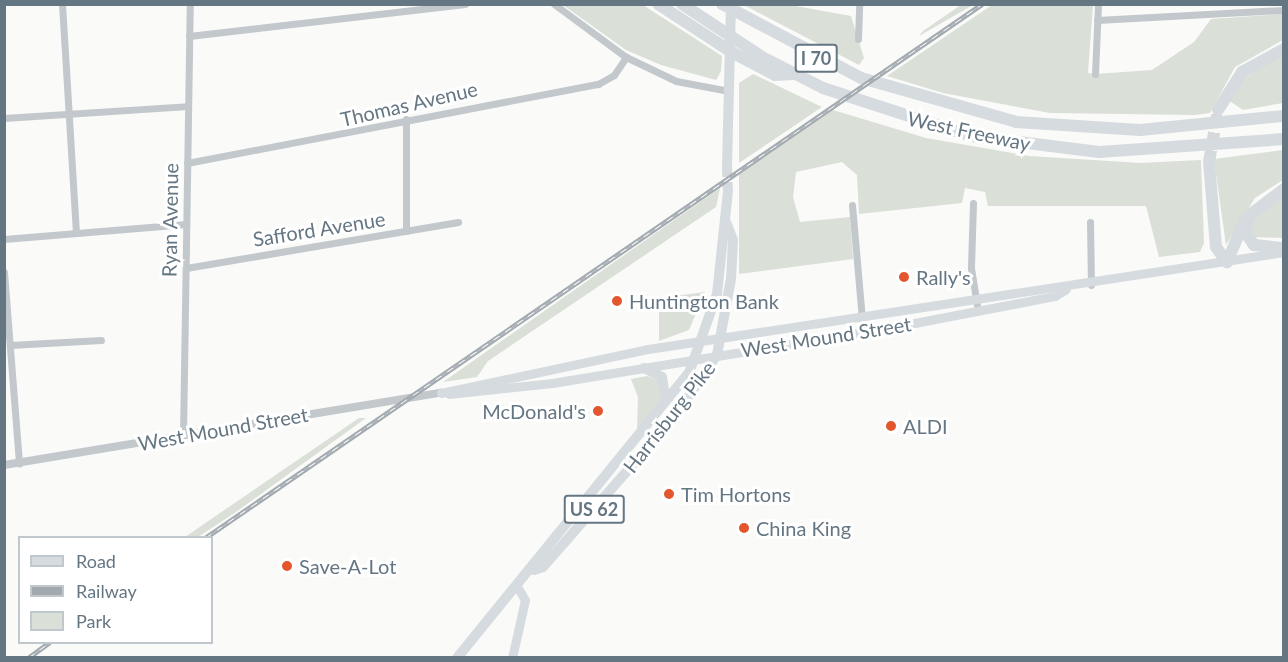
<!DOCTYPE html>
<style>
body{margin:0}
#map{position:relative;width:1288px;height:662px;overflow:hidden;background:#fafaf8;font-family:Lato,sans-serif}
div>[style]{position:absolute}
.green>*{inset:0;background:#dadfd7}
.primary-tunnel>*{height:10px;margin-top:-5px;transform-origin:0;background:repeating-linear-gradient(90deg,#d5d9db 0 10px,transparent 0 15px)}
.motorway-tunnel>*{height:12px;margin-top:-6px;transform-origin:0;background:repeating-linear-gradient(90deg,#d5d9db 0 12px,transparent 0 18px)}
.minor>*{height:7px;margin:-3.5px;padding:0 3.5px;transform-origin:3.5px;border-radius:3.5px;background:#c3c8cc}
.tertiary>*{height:8px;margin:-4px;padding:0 4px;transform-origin:4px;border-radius:4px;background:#c3c8cc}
.secondary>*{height:9px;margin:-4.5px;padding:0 4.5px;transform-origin:4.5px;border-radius:4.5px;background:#d6dbdf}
.primary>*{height:10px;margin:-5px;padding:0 5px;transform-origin:5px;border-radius:5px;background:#d6dbdf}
.motorway>*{height:12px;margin:-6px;padding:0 6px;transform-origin:6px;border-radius:6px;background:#d6dbdf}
.rail>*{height:4.5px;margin-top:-2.25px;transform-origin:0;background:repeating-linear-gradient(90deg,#fff 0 7px,#a2aab0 0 14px);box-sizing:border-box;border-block:2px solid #a2aab0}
.dots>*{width:16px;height:16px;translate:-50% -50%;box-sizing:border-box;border:3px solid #fff;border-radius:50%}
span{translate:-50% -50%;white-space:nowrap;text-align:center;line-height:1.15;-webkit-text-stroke:6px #fff;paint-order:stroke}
.shield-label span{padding:2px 4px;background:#fff;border:2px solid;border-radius:4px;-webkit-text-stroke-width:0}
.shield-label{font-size:18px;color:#657683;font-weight:700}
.street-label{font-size:20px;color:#657683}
.poi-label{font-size:20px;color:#657683}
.left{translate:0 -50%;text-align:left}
.right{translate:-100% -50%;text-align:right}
.frame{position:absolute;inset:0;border:6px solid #657683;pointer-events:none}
.legend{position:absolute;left:18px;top:536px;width:195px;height:108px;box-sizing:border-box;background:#fff;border:2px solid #c1c8cd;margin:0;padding:8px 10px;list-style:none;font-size:18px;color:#657683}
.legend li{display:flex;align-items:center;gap:12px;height:30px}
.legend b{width:30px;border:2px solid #c1c8cd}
</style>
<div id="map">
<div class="green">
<i style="clip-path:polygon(563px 5px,643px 5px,722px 56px,721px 71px,716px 80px,661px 65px,626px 50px)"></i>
<i style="clip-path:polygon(744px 5px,790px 5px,851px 16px,864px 58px,859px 65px)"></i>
<i style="clip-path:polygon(961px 5px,973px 5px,919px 36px,923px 31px)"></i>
<i style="clip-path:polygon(992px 5px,1093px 5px,1088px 73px,1095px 74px,1152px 70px,1194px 42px,1211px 19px,1283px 14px,1283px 40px,1235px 67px,1210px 113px,1195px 115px,1050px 113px,943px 93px,887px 76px)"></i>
<i style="clip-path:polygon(1283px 54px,1283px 103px,1243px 110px,1228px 100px,1246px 77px)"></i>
<i style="clip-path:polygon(753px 74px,822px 107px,739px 163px,739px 83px)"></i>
<i style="clip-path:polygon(833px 110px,926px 138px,1029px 156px,1140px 163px,1201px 160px,1204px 243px,1200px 252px,1159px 257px,1146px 206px,988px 206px,985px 192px,965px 188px,962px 203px,859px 214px,857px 175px,842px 162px,796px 172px,793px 197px,800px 222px,850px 217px,853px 259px,739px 274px,739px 174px)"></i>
<i style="clip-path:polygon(1283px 150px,1283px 180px,1255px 198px,1226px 245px,1214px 159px)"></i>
<i style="clip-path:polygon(720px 188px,716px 207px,488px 361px,477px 377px,443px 382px)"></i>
<i style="clip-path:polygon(1283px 196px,1283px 238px,1251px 237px,1253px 219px)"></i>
<i style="clip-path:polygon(705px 292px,689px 330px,659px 341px,659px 298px)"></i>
<i style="clip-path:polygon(647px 376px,660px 381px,661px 403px,637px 429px,638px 397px,631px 379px)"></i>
<i style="clip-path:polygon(359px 418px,366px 418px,236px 512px,198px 537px,185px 537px)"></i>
</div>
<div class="primary-tunnel">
<i style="left:727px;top:167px;width:24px;rotate:88deg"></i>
</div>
<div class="motorway-tunnel">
<i style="left:1209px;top:162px;width:53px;rotate:-80.2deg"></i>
</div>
<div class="minor">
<i style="left:62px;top:4px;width:229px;rotate:86.5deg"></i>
<i style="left:554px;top:4px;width:89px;rotate:36.4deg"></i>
<i style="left:626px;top:57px;width:55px;rotate:25.6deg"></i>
<i style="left:676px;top:81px;width:54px;rotate:10.7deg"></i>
<i style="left:1097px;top:20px;width:187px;rotate:-3.1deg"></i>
<i style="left:189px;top:36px;width:278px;rotate:-6.6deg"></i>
<i style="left:858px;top:39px;width:35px;rotate:-88deg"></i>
<i style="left:1095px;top:74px;width:70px;rotate:-87.5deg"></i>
<i style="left:4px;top:118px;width:184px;rotate:-3.7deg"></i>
<i style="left:187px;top:163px;width:419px;rotate:-10.9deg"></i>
<i style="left:598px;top:84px;width:18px;rotate:-29deg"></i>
<i style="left:614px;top:75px;width:22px;rotate:-56deg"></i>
<i style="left:973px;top:203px;width:65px;rotate:91.8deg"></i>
<i style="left:971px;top:268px;width:44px;rotate:80.8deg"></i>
<i style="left:852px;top:205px;width:127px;rotate:85deg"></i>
<i style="left:1090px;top:222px;width:63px;rotate:89.1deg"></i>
<i style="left:406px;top:231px;width:112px;rotate:-90deg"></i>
<i style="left:4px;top:239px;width:183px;rotate:-4.7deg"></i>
<i style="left:186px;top:268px;width:276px;rotate:-9.6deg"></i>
<i style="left:4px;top:272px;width:192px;rotate:85.5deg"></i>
<i style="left:10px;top:345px;width:91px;rotate:-3.1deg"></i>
<i style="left:183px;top:436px;width:432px;rotate:-89.1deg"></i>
</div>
<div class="tertiary">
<i style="left:4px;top:465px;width:443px;rotate:-9.4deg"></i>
</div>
<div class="secondary">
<i style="left:441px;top:393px;width:212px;rotate:-12deg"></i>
<i style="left:648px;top:349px;width:643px;rotate:-8.67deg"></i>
<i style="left:449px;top:394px;width:104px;rotate:-6.1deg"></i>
<i style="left:552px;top:383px;width:352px;rotate:-9.3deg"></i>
<i style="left:899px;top:326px;width:159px;rotate:-10.9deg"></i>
<i style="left:1055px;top:296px;width:13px;rotate:-32deg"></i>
<i style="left:512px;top:658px;width:59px;rotate:-77.4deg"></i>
<i style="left:525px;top:600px;width:14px;rotate:-120deg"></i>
</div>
<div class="primary">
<i style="left:727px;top:167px;width:163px;rotate:-88.6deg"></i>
<i style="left:644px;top:368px;width:20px;rotate:27deg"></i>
<i style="left:662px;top:377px;width:24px;rotate:81deg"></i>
<i style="left:534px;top:570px;width:9px;rotate:-18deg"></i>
<i style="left:543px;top:567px;width:201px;rotate:-48.8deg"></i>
<i style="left:675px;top:416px;width:74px;rotate:-55.5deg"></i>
<i style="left:717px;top:355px;width:77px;rotate:-79.6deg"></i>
<i style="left:731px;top:279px;width:39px;rotate:-87deg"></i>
<i style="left:733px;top:240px;width:19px;rotate:-111deg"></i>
<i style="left:457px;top:658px;width:367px;rotate:-50.9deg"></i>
<i style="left:689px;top:373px;width:84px;rotate:-70.5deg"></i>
<i style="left:717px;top:294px;width:104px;rotate:-83.9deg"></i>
</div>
<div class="motorway">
<i style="left:658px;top:4px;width:90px;rotate:33.2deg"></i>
<i style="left:733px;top:53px;width:47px;rotate:27.6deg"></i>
<i style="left:775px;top:75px;width:19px;rotate:-3deg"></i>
<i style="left:682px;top:4px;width:96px;rotate:33.5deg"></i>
<i style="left:762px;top:57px;width:68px;rotate:26.9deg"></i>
<i style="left:823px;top:88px;width:156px;rotate:18deg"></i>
<i style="left:971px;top:136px;width:129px;rotate:7.1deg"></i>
<i style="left:1099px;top:152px;width:185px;rotate:-4deg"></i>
<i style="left:722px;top:4px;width:157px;rotate:28deg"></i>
<i style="left:861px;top:78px;width:161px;rotate:15.8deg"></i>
<i style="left:1016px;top:122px;width:124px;rotate:3.7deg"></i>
<i style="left:1140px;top:130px;width:145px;rotate:-5.6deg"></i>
<i style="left:1218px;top:110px;width:45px;rotate:-57.7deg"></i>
<i style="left:1242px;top:72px;width:48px;rotate:-28.7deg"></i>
<i style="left:1209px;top:162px;width:85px;rotate:85.3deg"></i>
<i style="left:1216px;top:247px;width:19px;rotate:54deg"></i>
<i style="left:1284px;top:189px;width:43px;rotate:142.6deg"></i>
<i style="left:1250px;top:215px;width:18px;rotate:106deg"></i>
<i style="left:1245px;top:232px;width:16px;rotate:55deg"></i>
<i style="left:1254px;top:245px;width:30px;rotate:6deg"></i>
<i style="left:1227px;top:262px;width:46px;rotate:-66.8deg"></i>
</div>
<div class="rail">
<i style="left:205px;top:538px;width:943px;rotate:-34.5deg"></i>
<i style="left:28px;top:658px;width:27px;rotate:-36deg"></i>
</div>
<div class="dots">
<i style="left:904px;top:277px;background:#e4572e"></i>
<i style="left:617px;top:301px;background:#e4572e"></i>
<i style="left:598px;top:411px;background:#e4572e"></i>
<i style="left:891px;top:426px;background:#e4572e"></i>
<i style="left:669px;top:494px;background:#e4572e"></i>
<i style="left:744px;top:528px;background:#e4572e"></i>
<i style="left:287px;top:566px;background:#e4572e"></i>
</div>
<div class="shield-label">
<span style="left:816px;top:58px">I 70</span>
<span style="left:594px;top:509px">US 62</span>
</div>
<div class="street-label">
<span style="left:409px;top:104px;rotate:-13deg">Thomas Avenue</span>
<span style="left:969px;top:131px;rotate:12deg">West Freeway</span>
<span style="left:170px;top:220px;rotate:-89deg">Ryan Avenue</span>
<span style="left:319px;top:229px;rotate:-9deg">Safford Avenue</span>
<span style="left:826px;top:337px;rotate:-9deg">West Mound Street</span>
<span style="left:669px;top:417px;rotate:-52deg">Harrisburg Pike</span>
<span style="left:223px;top:429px;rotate:-10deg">West Mound Street</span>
</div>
<div class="poi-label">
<span class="left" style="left:916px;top:277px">Rally's</span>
<span class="left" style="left:629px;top:301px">Huntington Bank</span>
<span class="right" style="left:586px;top:411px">McDonald's</span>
<span class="left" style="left:903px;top:426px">ALDI</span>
<span class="left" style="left:681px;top:494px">Tim Hortons</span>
<span class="left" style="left:756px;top:528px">China King</span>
<span class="left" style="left:299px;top:566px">Save-A-Lot</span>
</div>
<div class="frame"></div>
<ul class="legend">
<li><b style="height:8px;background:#d6dbdf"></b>Road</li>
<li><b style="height:8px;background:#a2aab0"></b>Railway</li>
<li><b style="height:16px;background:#dadfd7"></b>Park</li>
</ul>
</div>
